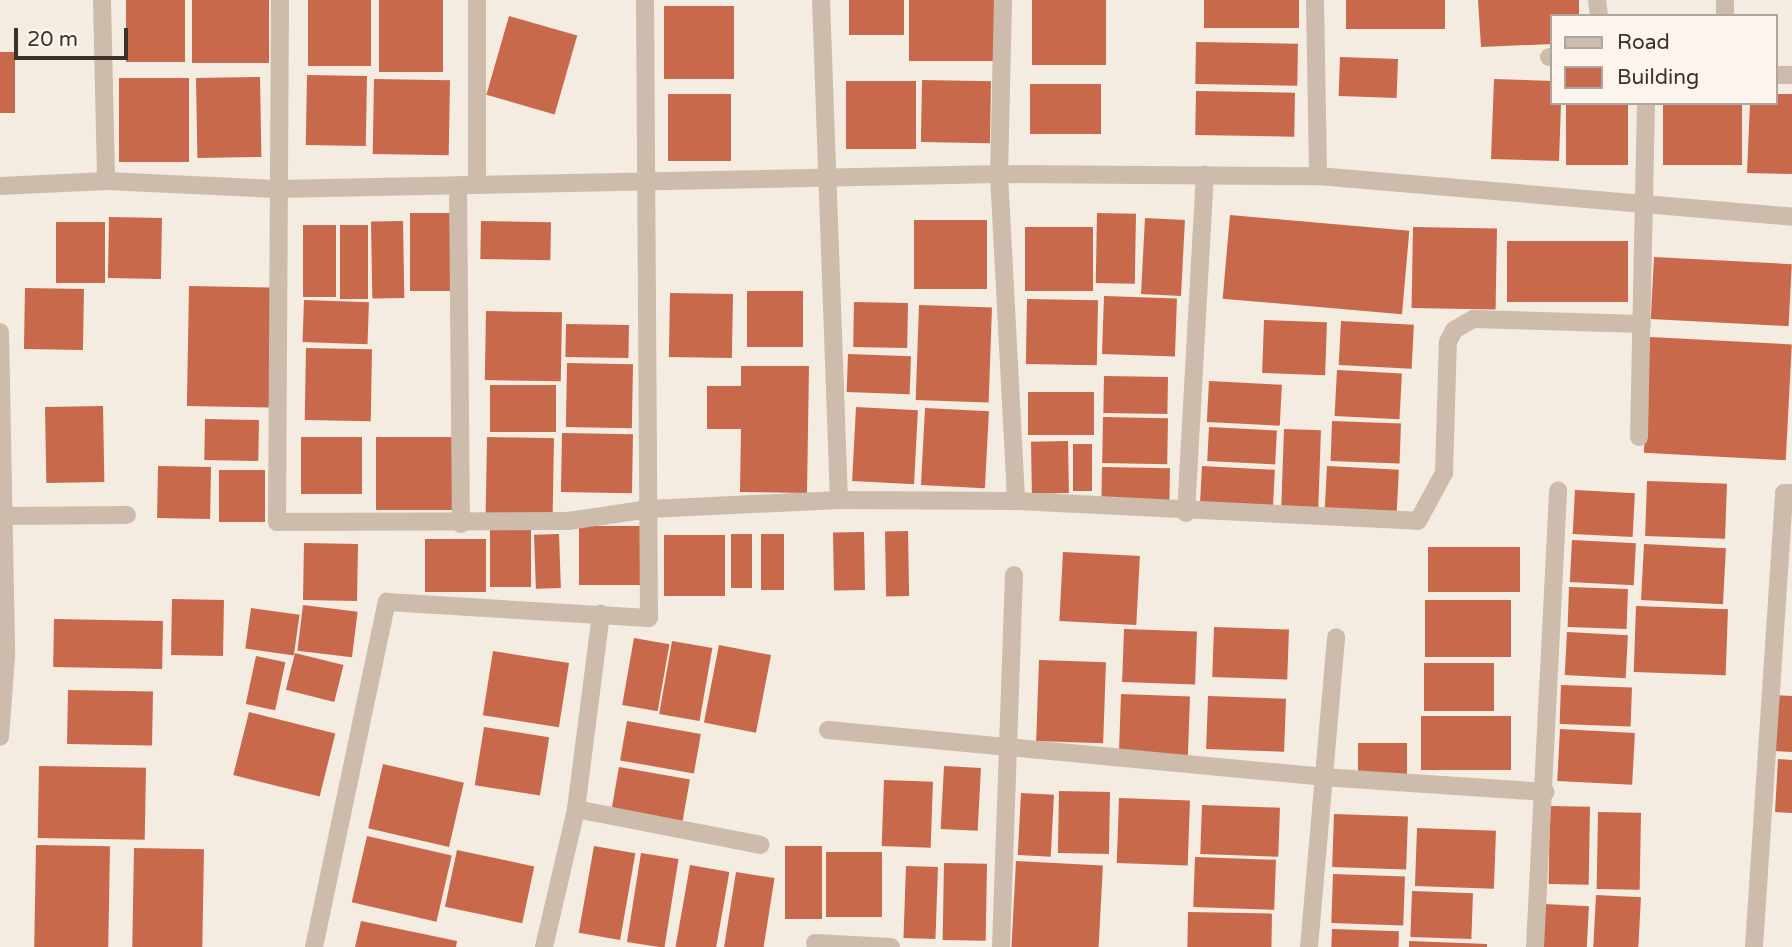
<!DOCTYPE html>
<style>
body{margin:0}
#map{position:relative;width:1792px;height:947px;overflow:hidden;background:#f4ebe1;font-family:"Varela Round",sans-serif}
div>[style]{position:absolute}
.building>*{inset:0;background:#c8694b;transform-origin:0 0}
.street>*{height:18px;margin:-9px;padding:0 9px;transform-origin:9px;border-radius:9px;background:#cdbbac}
span{translate:-50% -50%;white-space:nowrap;text-align:center;line-height:1.15;-webkit-text-stroke:6px #fbf5ee;paint-order:stroke}
.legend{position:absolute;left:1550px;top:14px;width:228px;height:91px;box-sizing:border-box;background:#fbf5ee;border:2px solid #aea6a0;margin:0;padding:9px 12px;list-style:none;font-size:21px;color:#3b302b}
.legend li{display:flex;align-items:center;gap:14px;height:35px}
.legend b{width:35px;border:2px solid #aea6a0}
.scale{position:absolute;left:14px;top:28px;width:114px;height:32px;box-sizing:border-box;border:4px solid #3b302b;border-top:0;padding-left:9px;font-size:21px;line-height:24px;white-space:nowrap;color:#3b302b;-webkit-text-stroke:5px #fbf5ee;paint-order:stroke}
</style>
<div id="map">
<div class="building">
<i style="left:126px;top:0;width:59px;height:62px"></i>
<i style="left:192px;top:0;width:77px;height:63px"></i>
<i style="left:308px;top:0;width:63px;height:66px"></i>
<i style="left:379px;top:0;width:64px;height:72px"></i>
<i style="left:849px;top:0;width:55px;height:35px"></i>
<i style="left:909px;top:0;width:92px;height:61px"></i>
<i style="left:1032px;top:0;width:74px;height:65px"></i>
<i style="left:1204px;top:0;width:95px;height:28px"></i>
<i style="left:1346px;top:0;width:99px;height:29px"></i>
<i style="clip-path:polygon(1478px 0,1579px 0,1579px 16px,1552px 16px,1552px 44px,1481px 47px)"></i>
<i style="left:734px;top:6px;width:73px;height:70px;rotate:90deg"></i>
<i style="left:509px;top:16px;width:71px;height:82px;rotate:16deg"></i>
<i style="left:1196px;top:42px;width:102px;height:42px;rotate:1deg"></i>
<i style="left:0;top:52px;width:15px;height:61px"></i>
<i style="left:1340px;top:57px;width:58px;height:39px;rotate:2deg"></i>
<i style="left:307px;top:75px;width:60px;height:70px;rotate:1deg"></i>
<i style="left:260px;top:77px;width:80px;height:64px;rotate:89deg"></i>
<i style="left:119px;top:78px;width:70px;height:84px"></i>
<i style="left:374px;top:79px;width:76px;height:75px;rotate:1deg"></i>
<i style="clip-path:polygon(1494px 79px,1552px 81px,1552px 103px,1561px 103px,1559px 161px,1491px 159px)"></i>
<i style="left:922px;top:80px;width:69px;height:62px;rotate:1deg"></i>
<i style="left:846px;top:81px;width:70px;height:68px"></i>
<i style="left:1030px;top:84px;width:71px;height:50px"></i>
<i style="left:1196px;top:91px;width:99px;height:44px;rotate:1deg"></i>
<i style="left:731px;top:94px;width:67px;height:63px;rotate:90deg"></i>
<i style="clip-path:polygon(1776px 94px,1792px 94px,1792px 174px,1747px 173px,1750px 103px,1776px 103px)"></i>
<i style="left:1566px;top:103px;width:62px;height:62px"></i>
<i style="left:1663px;top:103px;width:79px;height:62px"></i>
<i style="left:450px;top:213px;width:78px;height:40px;rotate:90deg"></i>
<i style="left:1097px;top:213px;width:39px;height:70px;rotate:1deg"></i>
<i style="left:1230px;top:215px;width:180px;height:84px;rotate:5deg"></i>
<i style="left:109px;top:217px;width:53px;height:61px;rotate:1deg"></i>
<i style="left:1145px;top:218px;width:40px;height:76px;rotate:3deg"></i>
<i style="left:987px;top:220px;width:69px;height:73px;rotate:90deg"></i>
<i style="left:403px;top:221px;width:77px;height:32px;rotate:89deg"></i>
<i style="left:481px;top:221px;width:70px;height:38px;rotate:1deg"></i>
<i style="left:56px;top:222px;width:49px;height:61px"></i>
<i style="left:303px;top:225px;width:33px;height:72px"></i>
<i style="left:340px;top:225px;width:28px;height:74px"></i>
<i style="left:1025px;top:227px;width:68px;height:64px"></i>
<i style="left:1413px;top:227px;width:84px;height:81px;rotate:1deg"></i>
<i style="left:1507px;top:241px;width:121px;height:61px"></i>
<i style="left:1654px;top:257px;width:138px;height:62px;rotate:3deg"></i>
<i style="left:189px;top:286px;width:82px;height:120px;rotate:1deg"></i>
<i style="left:25px;top:288px;width:59px;height:61px;rotate:1deg"></i>
<i style="left:747px;top:291px;width:56px;height:56px"></i>
<i style="left:670px;top:293px;width:63px;height:64px;rotate:1deg"></i>
<i style="left:1104px;top:296px;width:73px;height:58px;rotate:2deg"></i>
<i style="left:1027px;top:299px;width:71px;height:65px;rotate:1deg"></i>
<i style="left:304px;top:300px;width:65px;height:42px;rotate:2deg"></i>
<i style="left:854px;top:302px;width:54px;height:45px;rotate:1deg"></i>
<i style="left:919px;top:305px;width:73px;height:95px;rotate:2deg"></i>
<i style="left:486px;top:311px;width:76px;height:69px;rotate:1deg"></i>
<i style="left:1264px;top:320px;width:63px;height:53px;rotate:2deg"></i>
<i style="left:1341px;top:321px;width:73px;height:44px;rotate:3deg"></i>
<i style="left:566px;top:324px;width:63px;height:33px;rotate:1deg"></i>
<i style="left:1650px;top:337px;width:142px;height:116px;rotate:3deg"></i>
<i style="left:306px;top:348px;width:66px;height:72px;rotate:1deg"></i>
<i style="left:848px;top:354px;width:63px;height:38px;rotate:2deg"></i>
<i style="left:567px;top:363px;width:66px;height:64px;rotate:1deg"></i>
<i style="clip-path:polygon(741px 366px,809px 366px,807px 493px,740px 492px,741px 429px,707px 429px,707px 386px,741px 386px)"></i>
<i style="left:1337px;top:370px;width:65px;height:46px;rotate:3deg"></i>
<i style="left:1104px;top:376px;width:64px;height:37px;rotate:1deg"></i>
<i style="left:1209px;top:381px;width:73px;height:41px;rotate:3deg"></i>
<i style="left:490px;top:385px;width:66px;height:47px"></i>
<i style="left:1094px;top:392px;width:43px;height:66px;rotate:90deg"></i>
<i style="left:103px;top:406px;width:76px;height:58px;rotate:89deg"></i>
<i style="left:856px;top:407px;width:62px;height:74px;rotate:3deg"></i>
<i style="left:925px;top:408px;width:64px;height:77px;rotate:3deg"></i>
<i style="left:1103px;top:417px;width:65px;height:46px;rotate:1deg"></i>
<i style="left:205px;top:419px;width:54px;height:41px;rotate:1deg"></i>
<i style="left:1332px;top:421px;width:69px;height:40px;rotate:2deg"></i>
<i style="left:1209px;top:427px;width:68px;height:34px;rotate:3deg"></i>
<i style="left:1284px;top:429px;width:37px;height:79px;rotate:2deg"></i>
<i style="left:562px;top:433px;width:71px;height:59px;rotate:1deg"></i>
<i style="left:301px;top:437px;width:61px;height:57px"></i>
<i style="left:376px;top:437px;width:76px;height:73px"></i>
<i style="left:487px;top:437px;width:67px;height:80px;rotate:1deg"></i>
<i style="left:1068px;top:441px;width:52px;height:37px;rotate:89deg"></i>
<i style="left:1073px;top:444px;width:19px;height:47px"></i>
<i style="left:158px;top:466px;width:53px;height:52px;rotate:1deg"></i>
<i style="left:1202px;top:466px;width:73px;height:36px;rotate:3deg"></i>
<i style="left:1327px;top:466px;width:72px;height:47px;rotate:3deg"></i>
<i style="left:1102px;top:467px;width:68px;height:39px;rotate:1deg"></i>
<i style="left:219px;top:470px;width:46px;height:52px"></i>
<i style="left:1647px;top:481px;width:80px;height:55px;rotate:2deg"></i>
<i style="left:1575px;top:490px;width:60px;height:44px;rotate:3deg"></i>
<i style="left:579px;top:526px;width:64px;height:59px"></i>
<i style="left:490px;top:529px;width:41px;height:58px"></i>
<i style="left:908px;top:531px;width:65px;height:23px;rotate:89deg"></i>
<i style="left:864px;top:532px;width:58px;height:31px;rotate:89deg"></i>
<i style="left:559px;top:534px;width:54px;height:25px;rotate:88deg"></i>
<i style="left:731px;top:534px;width:21px;height:54px"></i>
<i style="left:761px;top:534px;width:23px;height:56px"></i>
<i style="left:664px;top:535px;width:61px;height:61px"></i>
<i style="left:425px;top:539px;width:61px;height:53px"></i>
<i style="left:1572px;top:540px;width:64px;height:42px;rotate:3deg"></i>
<i style="left:304px;top:543px;width:54px;height:57px;rotate:1deg"></i>
<i style="left:1644px;top:544px;width:82px;height:56px;rotate:3deg"></i>
<i style="left:1428px;top:547px;width:92px;height:45px"></i>
<i style="left:1063px;top:552px;width:77px;height:69px;rotate:3deg"></i>
<i style="left:1569px;top:587px;width:59px;height:40px;rotate:2deg"></i>
<i style="left:172px;top:599px;width:52px;height:56px;rotate:1deg"></i>
<i style="left:1425px;top:600px;width:86px;height:57px"></i>
<i style="left:303px;top:605px;width:55px;height:46px;rotate:7deg"></i>
<i style="left:1636px;top:606px;width:92px;height:66px;rotate:2deg"></i>
<i style="left:251px;top:608px;width:49px;height:41px;rotate:8deg"></i>
<i style="left:54px;top:619px;width:109px;height:48px;rotate:1deg"></i>
<i style="left:1214px;top:627px;width:75px;height:50px;rotate:2deg"></i>
<i style="left:1124px;top:629px;width:73px;height:53px;rotate:2deg"></i>
<i style="left:1567px;top:632px;width:61px;height:43px;rotate:3deg"></i>
<i style="left:634px;top:638px;width:36px;height:68px;rotate:10deg"></i>
<i style="left:672px;top:641px;width:41px;height:74px;rotate:10deg"></i>
<i style="left:719px;top:645px;width:53px;height:79px;rotate:11deg"></i>
<i style="left:493px;top:651px;width:77px;height:65px;rotate:9deg"></i>
<i style="left:295px;top:653px;width:50px;height:38px;rotate:14deg"></i>
<i style="left:256px;top:656px;width:30px;height:49px;rotate:12deg"></i>
<i style="left:1039px;top:660px;width:67px;height:81px;rotate:2deg"></i>
<i style="left:1424px;top:663px;width:70px;height:48px"></i>
<i style="left:1561px;top:685px;width:71px;height:39px;rotate:2deg"></i>
<i style="left:68px;top:690px;width:85px;height:54px;rotate:1deg"></i>
<i style="left:1121px;top:694px;width:69px;height:59px;rotate:2deg"></i>
<i style="clip-path:polygon(1776px 695px,1792px 696px,1792px 752px,1773px 751px)"></i>
<i style="left:1208px;top:696px;width:78px;height:53px;rotate:2deg"></i>
<i style="left:249px;top:712px;width:89px;height:65px;rotate:14deg"></i>
<i style="left:1421px;top:716px;width:90px;height:54px"></i>
<i style="left:627px;top:721px;width:75px;height:40px;rotate:10deg"></i>
<i style="left:484px;top:727px;width:66px;height:59px;rotate:9deg"></i>
<i style="left:1560px;top:729px;width:75px;height:52px;rotate:3deg"></i>
<i style="left:1358px;top:743px;width:49px;height:32px"></i>
<i style="clip-path:polygon(1778px 759px,1792px 760px,1792px 813px,1775px 812px)"></i>
<i style="left:383px;top:764px;width:83px;height:66px;rotate:13deg"></i>
<i style="left:39px;top:766px;width:107px;height:72px;rotate:1deg"></i>
<i style="left:944px;top:766px;width:37px;height:63px;rotate:3deg"></i>
<i style="left:619px;top:767px;width:72px;height:50px;rotate:10deg"></i>
<i style="left:884px;top:780px;width:49px;height:66px;rotate:2deg"></i>
<i style="left:1059px;top:791px;width:51px;height:62px;rotate:1deg"></i>
<i style="left:1021px;top:793px;width:33px;height:62px;rotate:3deg"></i>
<i style="left:1119px;top:798px;width:71px;height:65px;rotate:2deg"></i>
<i style="left:1202px;top:805px;width:78px;height:49px;rotate:2deg"></i>
<i style="left:1550px;top:806px;width:40px;height:78px;rotate:1deg"></i>
<i style="left:1598px;top:812px;width:43px;height:77px;rotate:1deg"></i>
<i style="left:1334px;top:814px;width:74px;height:53px;rotate:2deg"></i>
<i style="left:1417px;top:828px;width:79px;height:58px;rotate:2deg"></i>
<i style="left:367px;top:836px;width:87px;height:68px;rotate:13deg"></i>
<i style="left:36px;top:845px;width:74px;height:102px;rotate:1deg"></i>
<i style="left:594px;top:846px;width:42px;height:88px;rotate:10deg"></i>
<i style="left:785px;top:846px;width:37px;height:73px"></i>
<i style="left:134px;top:848px;width:70px;height:99px;rotate:1deg"></i>
<i style="left:457px;top:850px;width:79px;height:58px;rotate:12deg"></i>
<i style="left:826px;top:852px;width:56px;height:65px"></i>
<i style="left:641px;top:853px;width:38px;height:90px;rotate:9deg"></i>
<i style="left:1195px;top:857px;width:81px;height:50px;rotate:2deg"></i>
<i style="left:1016px;top:861px;width:87px;height:86px;rotate:3deg"></i>
<i style="left:944px;top:863px;width:43px;height:77px;rotate:1deg"></i>
<i style="left:690px;top:865px;width:40px;height:83px;rotate:10deg"></i>
<i style="left:906px;top:866px;width:32px;height:72px;rotate:2deg"></i>
<i style="left:736px;top:872px;width:39px;height:76px;rotate:9deg"></i>
<i style="left:1333px;top:874px;width:72px;height:49px;rotate:2deg"></i>
<i style="left:1412px;top:891px;width:61px;height:46px;rotate:2deg"></i>
<i style="left:1596px;top:895px;width:45px;height:52px;rotate:3deg"></i>
<i style="left:1544px;top:904px;width:45px;height:43px;rotate:3deg"></i>
<i style="left:1188px;top:912px;width:84px;height:35px;rotate:1deg"></i>
<i style="clip-path:polygon(361px 921px,457px 941px,456px 947px,355px 947px)"></i>
<i style="left:1332px;top:929px;width:67px;height:18px;rotate:2deg"></i>
<i style="clip-path:polygon(1409px 941px,1487px 944px,1487px 947px,1409px 947px)"></i>
</div>
<div class="street">
<i style="left:102px;top:0;width:181px;rotate:88.7deg"></i>
<i style="left:280px;top:0;width:522px;rotate:90.33deg"></i>
<i style="left:277px;top:522px;width:291px;rotate:-0.2deg"></i>
<i style="left:568px;top:521px;width:82px;rotate:-8.4deg"></i>
<i style="left:649px;top:509px;width:190px;rotate:-2.7deg"></i>
<i style="left:839px;top:500px;width:177px;rotate:0.3deg"></i>
<i style="left:1016px;top:501px;width:402px;rotate:2.8deg"></i>
<i style="left:1418px;top:521px;width:55px;rotate:-61.6deg"></i>
<i style="left:1444px;top:473px;width:131px;rotate:-88.3deg"></i>
<i style="left:1448px;top:342px;width:13px;rotate:-63deg"></i>
<i style="left:1454px;top:330px;width:22px;rotate:-30deg"></i>
<i style="left:1473px;top:319px;width:169px;rotate:1.7deg"></i>
<i style="left:477px;top:0;width:185px;rotate:90deg"></i>
<i style="left:821px;top:0;width:500px;rotate:87.94deg"></i>
<i style="left:1003px;top:0;width:174px;rotate:91.3deg"></i>
<i style="left:999px;top:174px;width:327px;rotate:87deg"></i>
<i style="left:1315px;top:0;width:176px;rotate:89deg"></i>
<i style="left:1597px;top:0;width:16px;rotate:83deg"></i>
<i style="left:1725px;top:0;width:16px;rotate:90deg"></i>
<i style="left:1549px;top:57px;width:3px"></i>
<i style="left:1776px;top:75px;width:16px"></i>
<i style="left:458px;top:185px;width:339px;rotate:89.5deg"></i>
<i style="left:0;top:186px;width:106px;rotate:-2.7deg"></i>
<i style="left:106px;top:181px;width:171px;rotate:2.7deg"></i>
<i style="left:277px;top:189px;width:722px;rotate:-1.19deg"></i>
<i style="left:999px;top:174px;width:319px;rotate:0.4deg"></i>
<i style="left:1318px;top:176px;width:476px;rotate:4.9deg"></i>
<i style="left:0;top:332px;width:324px;rotate:88.9deg"></i>
<i style="left:6px;top:656px;width:81px;rotate:94.2deg"></i>
<i style="left:1639px;top:437px;width:334px;rotate:-88.8deg"></i>
<i style="left:1186px;top:513px;width:339px;rotate:-86.8deg"></i>
<i style="left:4px;top:516px;width:123px;rotate:-0.5deg"></i>
<i style="left:828px;top:730px;width:495px;rotate:5.4deg"></i>
<i style="left:1321px;top:777px;width:225px;rotate:3.8deg"></i>
<i style="left:576px;top:809px;width:188px;rotate:11deg"></i>
<i style="left:815px;top:943px;width:76px;rotate:3deg"></i>
<i style="left:314px;top:947px;width:353px;rotate:-78.1deg"></i>
<i style="left:387px;top:602px;width:262px;rotate:3.5deg"></i>
<i style="left:649px;top:618px;width:618px;rotate:-90.37deg"></i>
<i style="left:544px;top:947px;width:142px;rotate:-76.9deg"></i>
<i style="left:576px;top:809px;width:197px;rotate:-82.7deg"></i>
<i style="left:1001px;top:947px;width:372px;rotate:-88deg"></i>
<i style="left:1309px;top:947px;width:311px;rotate:-85deg"></i>
<i style="left:1535px;top:947px;width:457px;rotate:-87.1deg"></i>
<i style="left:1754px;top:947px;width:455px;rotate:-86.2deg"></i>
<i style="left:1784px;top:493px;width:8px"></i>
</div>
<ul class="legend">
<li><b style="height:9px;background:#cdbbac"></b>Road</li>
<li><b style="height:19px;background:#c8694b"></b>Building</li>
</ul>
<div class="scale">20 m</div>
</div>
